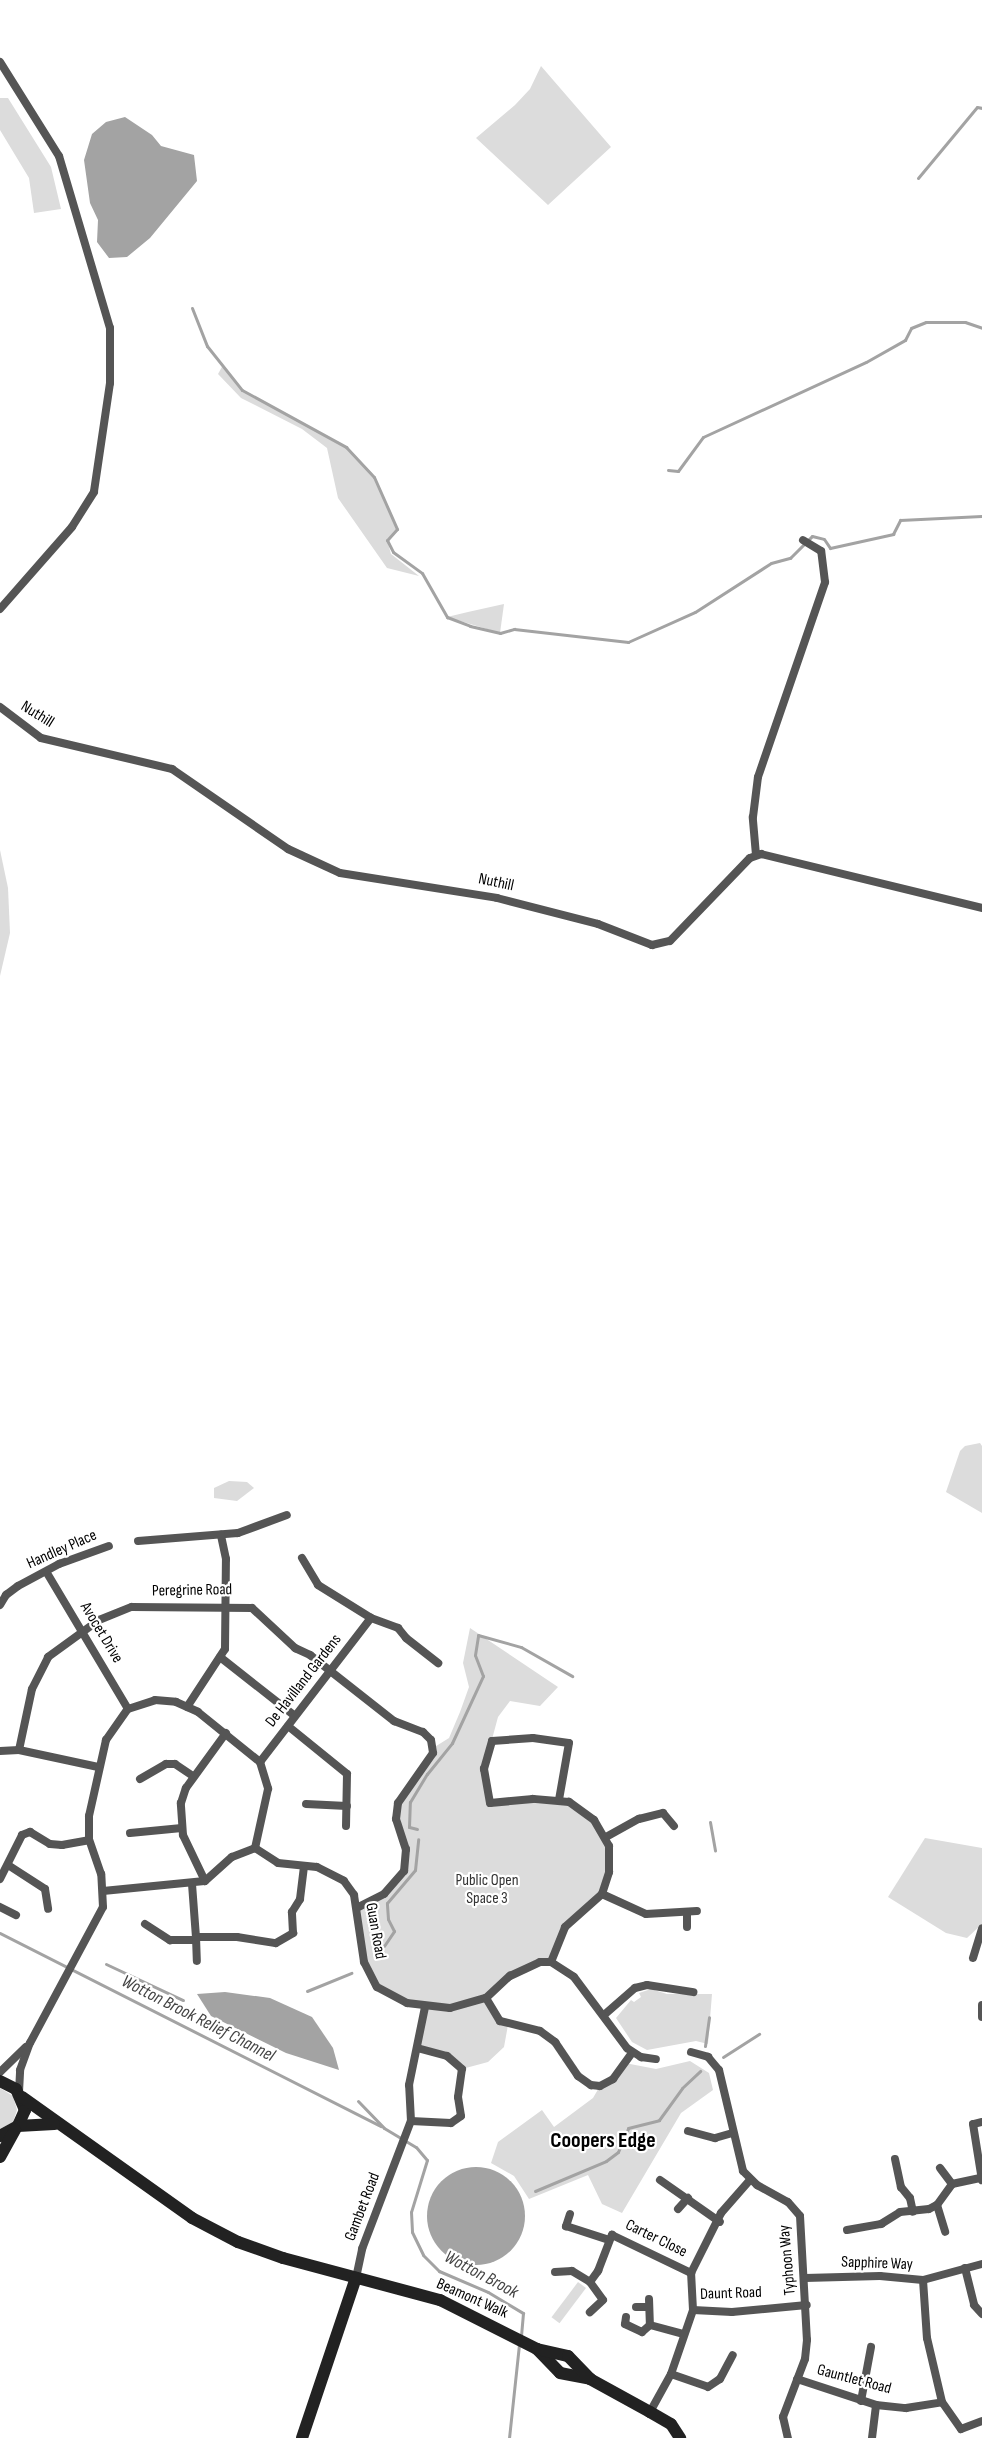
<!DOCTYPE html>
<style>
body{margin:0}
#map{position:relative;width:982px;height:2438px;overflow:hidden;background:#fff;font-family:"Sofia Sans Condensed",sans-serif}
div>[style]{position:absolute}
.green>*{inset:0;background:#dcdcdc;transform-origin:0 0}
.water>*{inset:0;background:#a3a3a3}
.round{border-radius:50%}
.stream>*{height:3px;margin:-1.5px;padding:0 1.5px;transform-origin:1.5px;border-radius:1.5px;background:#a3a3a3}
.street>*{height:8px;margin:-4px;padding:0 4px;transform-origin:4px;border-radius:4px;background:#555}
.secondary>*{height:12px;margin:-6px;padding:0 6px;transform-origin:6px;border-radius:6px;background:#222}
span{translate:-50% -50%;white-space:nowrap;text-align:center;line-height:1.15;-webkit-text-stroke:4.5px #fff;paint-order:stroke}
.street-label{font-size:16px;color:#000}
.park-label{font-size:16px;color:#333}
.water-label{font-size:18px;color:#444;font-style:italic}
.district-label{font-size:22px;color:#000;font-weight:700}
</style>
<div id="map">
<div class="green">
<i style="clip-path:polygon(541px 66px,611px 147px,548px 205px,476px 138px,515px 105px,530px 89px)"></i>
<i style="clip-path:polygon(0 98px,8px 98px,51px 167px,61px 209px,34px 213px,29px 178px,0 130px)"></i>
<i style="clip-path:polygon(223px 365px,242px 390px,346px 447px,372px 473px,397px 529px,387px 540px,391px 554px,419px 576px,387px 568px,338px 498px,327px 448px,302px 429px,241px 398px,218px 374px)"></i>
<i style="clip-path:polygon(504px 604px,500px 633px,447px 617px,468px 612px)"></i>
<i style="clip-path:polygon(0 850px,8px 888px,10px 933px,0 976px)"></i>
<i style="clip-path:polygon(980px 1443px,982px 1446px,982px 1513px,946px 1492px,960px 1451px,965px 1446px)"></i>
<i style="clip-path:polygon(229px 1481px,247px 1482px,254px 1488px,237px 1501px,214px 1498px,214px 1488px)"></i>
<i style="clip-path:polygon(470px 1628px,558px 1687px,540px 1706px,510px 1701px,498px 1717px,484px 1769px,490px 1802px,569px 1802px,606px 1837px,606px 1885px,565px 1927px,551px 1962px,510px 1976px,486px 1998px,508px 2025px,504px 2047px,488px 2062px,462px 2069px,455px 2062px,420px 2049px,425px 2007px,377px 1987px,369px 1976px,357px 1908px,397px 1881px,406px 1859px,398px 1803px,433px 1748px,449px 1738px,460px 1712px,469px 1687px,463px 1663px)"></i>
<i style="clip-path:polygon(925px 1838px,982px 1848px,982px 1924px,967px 1938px,946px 1933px,888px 1897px)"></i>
<i style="clip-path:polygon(651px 1989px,667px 1994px,712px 1994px,708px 2044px,696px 2041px,647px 2050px,632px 2042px,616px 2018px,631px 2000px,634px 2002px,641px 1997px,639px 1993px)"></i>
<i style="clip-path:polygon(690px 2061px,709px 2073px,713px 2090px,681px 2113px,622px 2213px,602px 2204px,588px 2175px,529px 2199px,514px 2176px,491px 2163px,498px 2142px,542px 2110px,554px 2127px,593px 2098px,600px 2086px,625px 2063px,656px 2069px)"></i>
<i style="clip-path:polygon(0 2088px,13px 2096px,17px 2110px,13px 2122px,0 2129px)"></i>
<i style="left:578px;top:2282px;width:10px;height:44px;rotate:37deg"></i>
</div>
<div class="water">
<i style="clip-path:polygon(125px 117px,152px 135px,161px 146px,194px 155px,197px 181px,150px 238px,127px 257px,109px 258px,97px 242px,98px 220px,90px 203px,84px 160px,92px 134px,106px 122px)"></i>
<i style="clip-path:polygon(225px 1992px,270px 1998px,312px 2017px,333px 2048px,339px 2070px,286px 2053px,211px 2016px,197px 1994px)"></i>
<i class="round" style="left:427px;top:2167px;width:98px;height:98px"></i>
</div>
<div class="stream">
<i style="left:918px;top:178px;width:92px;rotate:-50.3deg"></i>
<i style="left:977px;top:107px;width:5px;rotate:11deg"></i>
<i style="left:192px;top:308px;width:41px;rotate:68.5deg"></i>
<i style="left:207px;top:346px;width:56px;rotate:51.5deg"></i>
<i style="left:242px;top:390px;width:119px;rotate:28.7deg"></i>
<i style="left:346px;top:447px;width:41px;rotate:47deg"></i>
<i style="left:374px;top:477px;width:57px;rotate:66.1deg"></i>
<i style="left:397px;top:529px;width:15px;rotate:132deg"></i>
<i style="left:387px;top:540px;width:13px;rotate:63deg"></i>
<i style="left:393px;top:552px;width:36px;rotate:36deg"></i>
<i style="left:422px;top:573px;width:51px;rotate:60.4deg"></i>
<i style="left:447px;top:617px;width:25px;rotate:21deg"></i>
<i style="left:470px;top:626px;width:31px;rotate:13deg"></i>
<i style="left:500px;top:633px;width:15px;rotate:-16deg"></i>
<i style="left:514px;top:629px;width:115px;rotate:6.5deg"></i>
<i style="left:628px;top:642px;width:73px;rotate:-24.1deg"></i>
<i style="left:695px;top:612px;width:90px;rotate:-32.8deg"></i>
<i style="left:771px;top:563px;width:20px;rotate:-15deg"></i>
<i style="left:790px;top:558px;width:31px;rotate:-45deg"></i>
<i style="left:812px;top:536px;width:12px;rotate:14deg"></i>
<i style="left:824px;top:539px;width:11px;rotate:56deg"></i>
<i style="left:830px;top:548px;width:65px;rotate:-12.5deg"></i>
<i style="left:893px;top:534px;width:16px;rotate:-63deg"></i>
<i style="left:900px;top:520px;width:82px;rotate:-2.8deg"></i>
<i style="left:668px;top:470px;width:10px;rotate:6deg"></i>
<i style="left:678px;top:471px;width:42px;rotate:-53.7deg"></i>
<i style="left:703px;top:437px;width:179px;rotate:-24.7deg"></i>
<i style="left:866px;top:362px;width:45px;rotate:-29.4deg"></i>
<i style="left:905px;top:340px;width:13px;rotate:-63deg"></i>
<i style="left:911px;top:328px;width:16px;rotate:-22deg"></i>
<i style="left:926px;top:322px;width:39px"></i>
<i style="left:965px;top:322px;width:18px;rotate:19deg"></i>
<i style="left:710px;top:1822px;width:29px;rotate:80deg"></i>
<i style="left:417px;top:1829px;width:8px;rotate:-166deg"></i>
<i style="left:409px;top:1827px;width:25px;rotate:-88deg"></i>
<i style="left:410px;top:1802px;width:33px;rotate:-59deg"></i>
<i style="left:427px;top:1774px;width:40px;rotate:-51deg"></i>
<i style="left:452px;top:1743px;width:74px;rotate:-65.2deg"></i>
<i style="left:483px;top:1676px;width:22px;rotate:-111deg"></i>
<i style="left:475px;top:1655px;width:20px;rotate:-81deg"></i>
<i style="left:478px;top:1635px;width:45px;rotate:15.6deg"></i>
<i style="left:521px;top:1647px;width:59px;rotate:29.6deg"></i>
<i style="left:0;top:1933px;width:427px;rotate:26.9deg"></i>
<i style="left:384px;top:1946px;width:18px;rotate:-56deg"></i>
<i style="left:394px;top:1931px;width:13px;rotate:-117deg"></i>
<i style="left:388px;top:1919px;width:16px;rotate:-94deg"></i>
<i style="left:387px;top:1903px;width:43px;rotate:-49.7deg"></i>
<i style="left:415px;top:1870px;width:31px;rotate:-84deg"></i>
<i style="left:106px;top:1964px;width:85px;rotate:25.1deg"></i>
<i style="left:307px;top:1991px;width:48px;rotate:-22.2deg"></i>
<i style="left:705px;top:2046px;width:29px;rotate:-82deg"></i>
<i style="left:723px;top:2057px;width:43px;rotate:-32.6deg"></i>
<i style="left:358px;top:2101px;width:37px;rotate:46deg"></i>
<i style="left:384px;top:2128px;width:37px;rotate:31deg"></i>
<i style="left:416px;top:2147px;width:17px;rotate:50deg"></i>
<i style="left:427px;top:2160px;width:54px;rotate:107.1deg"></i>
<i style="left:411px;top:2212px;width:20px;rotate:87deg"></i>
<i style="left:412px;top:2232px;width:25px;rotate:64deg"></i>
<i style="left:423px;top:2255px;width:23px;rotate:45deg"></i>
<i style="left:439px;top:2271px;width:53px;rotate:23.2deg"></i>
<i style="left:488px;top:2292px;width:41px;rotate:31deg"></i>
<i style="left:523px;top:2313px;width:25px;rotate:95deg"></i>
<i style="left:535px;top:2191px;width:77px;rotate:-22.9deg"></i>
<i style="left:606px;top:2161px;width:15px;rotate:-37deg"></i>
<i style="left:618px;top:2152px;width:26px;rotate:-67deg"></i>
<i style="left:628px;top:2128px;width:32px;rotate:-14deg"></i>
<i style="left:659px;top:2120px;width:39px;rotate:-54deg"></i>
<i style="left:682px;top:2088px;width:25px;rotate:-43deg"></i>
<i style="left:509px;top:2438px;width:94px;rotate:-83.9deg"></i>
</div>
<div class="street">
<i style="left:0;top:62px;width:111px;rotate:57.9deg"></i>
<i style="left:59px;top:156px;width:179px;rotate:73.5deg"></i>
<i style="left:110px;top:328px;width:55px;rotate:90deg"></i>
<i style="left:110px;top:383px;width:110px;rotate:98.4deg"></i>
<i style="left:94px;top:492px;width:41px;rotate:122.2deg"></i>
<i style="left:72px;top:527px;width:109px;rotate:131.3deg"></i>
<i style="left:0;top:707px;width:51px;rotate:37.1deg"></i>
<i style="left:41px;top:738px;width:135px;rotate:13.3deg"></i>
<i style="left:172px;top:769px;width:141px;rotate:34.6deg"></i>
<i style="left:288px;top:849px;width:57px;rotate:24.8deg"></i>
<i style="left:340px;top:873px;width:159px;rotate:9deg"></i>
<i style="left:497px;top:898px;width:104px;rotate:14.4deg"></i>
<i style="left:598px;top:924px;width:58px;rotate:21.3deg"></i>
<i style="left:652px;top:945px;width:18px;rotate:-13deg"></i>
<i style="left:670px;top:941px;width:115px;rotate:-46.1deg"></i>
<i style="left:750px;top:858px;width:12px;rotate:-20deg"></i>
<i style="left:761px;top:854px;width:228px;rotate:13.7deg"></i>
<i style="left:756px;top:855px;width:38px;rotate:-95deg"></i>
<i style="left:753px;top:817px;width:40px;rotate:-82.9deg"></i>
<i style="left:758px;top:777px;width:206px;rotate:-71deg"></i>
<i style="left:825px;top:582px;width:31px;rotate:-97deg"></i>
<i style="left:821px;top:551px;width:21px;rotate:-149deg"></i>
<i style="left:138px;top:1541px;width:100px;rotate:-4.6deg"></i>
<i style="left:238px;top:1533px;width:52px;rotate:-20.2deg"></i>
<i style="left:302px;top:1558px;width:31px;rotate:59deg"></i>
<i style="left:318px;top:1585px;width:62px;rotate:31.9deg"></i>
<i style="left:371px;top:1618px;width:29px;rotate:20deg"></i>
<i style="left:398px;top:1628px;width:13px;rotate:51deg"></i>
<i style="left:406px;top:1638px;width:41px;rotate:38deg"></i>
<i style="left:47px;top:1573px;width:158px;rotate:59.2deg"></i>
<i style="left:0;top:1605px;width:12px;rotate:-59deg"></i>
<i style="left:6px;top:1595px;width:15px;rotate:-37deg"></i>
<i style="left:18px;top:1586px;width:47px;rotate:-28.2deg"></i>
<i style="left:59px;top:1564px;width:53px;rotate:-19.8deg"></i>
<i style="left:220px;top:1657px;width:95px;rotate:38.2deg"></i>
<i style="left:187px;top:1707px;width:69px;rotate:-56.8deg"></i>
<i style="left:225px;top:1649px;width:90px;rotate:-89.4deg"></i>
<i style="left:226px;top:1559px;width:25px;rotate:-102deg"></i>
<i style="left:288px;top:1726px;width:76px;rotate:39.1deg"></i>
<i style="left:347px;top:1774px;width:52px;rotate:91.1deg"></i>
<i style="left:19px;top:1750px;width:62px;rotate:-78deg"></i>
<i style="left:32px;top:1689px;width:36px;rotate:-63deg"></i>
<i style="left:48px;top:1657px;width:63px;rotate:-36deg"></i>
<i style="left:99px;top:1620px;width:35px;rotate:-22deg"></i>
<i style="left:132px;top:1607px;width:120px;rotate:0.5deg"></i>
<i style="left:252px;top:1608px;width:59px;rotate:42.9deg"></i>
<i style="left:295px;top:1648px;width:17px;rotate:25deg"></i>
<i style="left:310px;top:1655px;width:107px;rotate:38.2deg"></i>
<i style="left:394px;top:1721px;width:31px;rotate:21deg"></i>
<i style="left:423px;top:1732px;width:11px;rotate:45deg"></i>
<i style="left:431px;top:1740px;width:13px;rotate:81deg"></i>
<i style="left:433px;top:1753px;width:61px;rotate:125deg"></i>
<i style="left:398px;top:1803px;width:16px;rotate:97deg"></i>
<i style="left:396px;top:1819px;width:32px;rotate:72deg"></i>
<i style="left:406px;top:1849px;width:22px;rotate:95deg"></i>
<i style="left:404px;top:1871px;width:30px;rotate:131deg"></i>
<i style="left:384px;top:1894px;width:30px;rotate:153deg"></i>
<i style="left:0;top:1751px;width:19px;rotate:-3deg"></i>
<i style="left:19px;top:1750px;width:81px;rotate:12.1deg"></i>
<i style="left:260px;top:1762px;width:182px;rotate:-52.4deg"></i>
<i style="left:140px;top:1779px;width:30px;rotate:-30deg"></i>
<i style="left:166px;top:1764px;width:9px"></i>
<i style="left:175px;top:1764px;width:22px;rotate:34deg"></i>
<i style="left:306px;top:1804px;width:41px;rotate:2.8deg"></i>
<i style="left:130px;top:1833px;width:52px;rotate:-5.5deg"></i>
<i style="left:606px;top:1837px;width:38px;rotate:-29deg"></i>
<i style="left:639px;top:1819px;width:25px;rotate:-14deg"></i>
<i style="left:663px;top:1813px;width:17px;rotate:50deg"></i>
<i style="left:8px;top:1865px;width:44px;rotate:33deg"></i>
<i style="left:45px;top:1889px;width:20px;rotate:81deg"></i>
<i style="left:0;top:1879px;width:49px;rotate:-63.4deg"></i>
<i style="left:22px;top:1835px;width:9px;rotate:-21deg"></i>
<i style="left:30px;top:1832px;width:23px;rotate:31deg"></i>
<i style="left:50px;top:1844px;width:12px;rotate:5deg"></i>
<i style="left:62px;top:1845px;width:27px;rotate:-10deg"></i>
<i style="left:205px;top:1881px;width:51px;rotate:-115.6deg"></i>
<i style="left:183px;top:1835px;width:32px;rotate:-94deg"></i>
<i style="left:181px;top:1803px;width:16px;rotate:-72deg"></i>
<i style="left:186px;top:1788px;width:68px;rotate:-54deg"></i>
<i style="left:192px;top:1884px;width:53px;rotate:85.7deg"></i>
<i style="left:196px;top:1937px;width:41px"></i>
<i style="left:237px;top:1937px;width:39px;rotate:9deg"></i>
<i style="left:276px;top:1943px;width:20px;rotate:-30deg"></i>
<i style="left:293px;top:1933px;width:21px;rotate:-93deg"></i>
<i style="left:292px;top:1912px;width:15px;rotate:-58deg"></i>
<i style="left:300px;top:1899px;width:33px;rotate:-83deg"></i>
<i style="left:103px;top:1891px;width:102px;rotate:-5.6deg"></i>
<i style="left:205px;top:1881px;width:36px;rotate:-42deg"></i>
<i style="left:232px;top:1857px;width:25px;rotate:-21deg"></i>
<i style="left:602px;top:1894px;width:48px;rotate:24.4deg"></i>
<i style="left:646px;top:1914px;width:51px;rotate:-3.4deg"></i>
<i style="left:0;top:1907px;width:18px;rotate:27deg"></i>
<i style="left:687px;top:1912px;width:15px;rotate:90deg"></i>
<i style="left:145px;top:1924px;width:30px;rotate:33deg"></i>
<i style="left:170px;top:1940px;width:26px"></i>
<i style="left:196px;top:1937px;width:24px;rotate:88deg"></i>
<i style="left:973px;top:1958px;width:31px;rotate:-73deg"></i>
<i style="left:551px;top:1962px;width:38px;rotate:-68deg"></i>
<i style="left:565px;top:1927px;width:50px;rotate:-41.7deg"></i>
<i style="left:602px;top:1894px;width:23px;rotate:-72deg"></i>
<i style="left:609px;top:1872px;width:26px;rotate:-90deg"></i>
<i style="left:609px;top:1846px;width:30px;rotate:-120deg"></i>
<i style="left:594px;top:1820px;width:31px;rotate:-144deg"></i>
<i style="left:569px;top:1802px;width:36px;rotate:-175deg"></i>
<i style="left:533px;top:1799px;width:43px;rotate:174.7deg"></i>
<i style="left:490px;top:1803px;width:35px;rotate:-100deg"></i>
<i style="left:484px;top:1769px;width:29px;rotate:-74deg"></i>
<i style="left:492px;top:1741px;width:41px;rotate:-4.2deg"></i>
<i style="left:533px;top:1738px;width:36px;rotate:8deg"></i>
<i style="left:569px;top:1743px;width:58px;rotate:100deg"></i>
<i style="left:486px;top:1998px;width:27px;rotate:59deg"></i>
<i style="left:500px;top:2021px;width:41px;rotate:14deg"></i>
<i style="left:540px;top:2031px;width:19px;rotate:36deg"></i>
<i style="left:555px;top:2042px;width:41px;rotate:55.9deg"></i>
<i style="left:578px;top:2076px;width:16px;rotate:35deg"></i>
<i style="left:591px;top:2085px;width:9px;rotate:6deg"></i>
<i style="left:600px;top:2086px;width:15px;rotate:-28deg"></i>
<i style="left:613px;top:2079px;width:32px;rotate:-54deg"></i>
<i style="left:982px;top:2005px;width:12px;rotate:90deg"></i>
<i style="left:604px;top:2015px;width:41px;rotate:-41.1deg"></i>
<i style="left:635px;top:1988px;width:12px;rotate:-14deg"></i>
<i style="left:647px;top:1985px;width:47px;rotate:8.7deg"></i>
<i style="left:691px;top:2052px;width:18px;rotate:16deg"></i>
<i style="left:708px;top:2057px;width:17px;rotate:50deg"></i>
<i style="left:719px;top:2070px;width:104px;rotate:76.6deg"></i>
<i style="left:743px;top:2171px;width:20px;rotate:45deg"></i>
<i style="left:757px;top:2185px;width:35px;rotate:29deg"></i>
<i style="left:788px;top:2202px;width:18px;rotate:49deg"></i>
<i style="left:800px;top:2216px;width:124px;rotate:86.8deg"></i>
<i style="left:807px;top:2340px;width:19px;rotate:96deg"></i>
<i style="left:805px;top:2359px;width:62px;rotate:110.8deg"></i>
<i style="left:783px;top:2417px;width:22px;rotate:77deg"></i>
<i style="left:0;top:2072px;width:36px;rotate:-44deg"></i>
<i style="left:19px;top:2092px;width:22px;rotate:-87deg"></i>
<i style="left:20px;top:2070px;width:29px;rotate:-70deg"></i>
<i style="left:30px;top:2043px;width:154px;rotate:-61.8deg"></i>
<i style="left:103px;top:1907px;width:33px;rotate:-93deg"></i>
<i style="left:101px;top:1874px;width:36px;rotate:-109deg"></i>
<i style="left:89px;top:1840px;width:24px;rotate:-90deg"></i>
<i style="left:89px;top:1816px;width:78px;rotate:-77.4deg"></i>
<i style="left:106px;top:1740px;width:38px;rotate:-55deg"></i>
<i style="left:128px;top:1709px;width:28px;rotate:-18deg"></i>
<i style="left:155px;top:1700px;width:21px;rotate:5deg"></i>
<i style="left:176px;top:1702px;width:24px;rotate:24deg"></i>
<i style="left:198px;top:1712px;width:80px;rotate:38.9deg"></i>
<i style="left:260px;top:1762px;width:28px;rotate:73deg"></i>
<i style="left:268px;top:1789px;width:60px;rotate:102.4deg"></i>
<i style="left:255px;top:1848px;width:27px;rotate:33deg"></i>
<i style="left:278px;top:1863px;width:39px;rotate:6deg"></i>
<i style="left:317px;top:1867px;width:30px;rotate:27deg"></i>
<i style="left:344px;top:1881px;width:17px;rotate:54deg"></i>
<i style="left:354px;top:1895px;width:68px;rotate:81.5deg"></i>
<i style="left:364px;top:1962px;width:28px;rotate:63deg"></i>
<i style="left:377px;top:1987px;width:34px;rotate:28deg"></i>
<i style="left:407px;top:2003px;width:43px;rotate:6.6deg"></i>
<i style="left:450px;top:2008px;width:37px;rotate:-16deg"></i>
<i style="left:486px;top:1998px;width:33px;rotate:-43deg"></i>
<i style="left:510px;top:1976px;width:33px;rotate:-25deg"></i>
<i style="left:540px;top:1962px;width:11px"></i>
<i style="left:551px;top:1962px;width:27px;rotate:33deg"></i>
<i style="left:574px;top:1977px;width:89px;rotate:53.3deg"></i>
<i style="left:627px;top:2048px;width:17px;rotate:33deg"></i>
<i style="left:641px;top:2057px;width:15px;rotate:8deg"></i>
<i style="left:411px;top:2121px;width:40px;rotate:2.9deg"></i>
<i style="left:451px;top:2123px;width:12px;rotate:-35deg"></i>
<i style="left:461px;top:2116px;width:19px;rotate:-99deg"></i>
<i style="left:458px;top:2097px;width:28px;rotate:-82deg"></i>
<i style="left:462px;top:2069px;width:20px;rotate:-139deg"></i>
<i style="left:447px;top:2056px;width:28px;rotate:-165deg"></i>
<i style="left:982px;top:2122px;width:9px;rotate:167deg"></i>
<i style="left:973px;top:2124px;width:57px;rotate:80.9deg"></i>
<i style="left:688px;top:2131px;width:28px;rotate:15deg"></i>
<i style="left:715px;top:2138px;width:19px;rotate:-16deg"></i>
<i style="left:895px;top:2159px;width:29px;rotate:78deg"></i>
<i style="left:901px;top:2187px;width:14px;rotate:51deg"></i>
<i style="left:910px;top:2198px;width:14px;rotate:78deg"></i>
<i style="left:940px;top:2168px;width:20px;rotate:53deg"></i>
<i style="left:660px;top:2180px;width:73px;rotate:35deg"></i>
<i style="left:937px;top:2205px;width:28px;rotate:73deg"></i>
<i style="left:678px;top:2209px;width:15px;rotate:-48deg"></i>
<i style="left:570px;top:2214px;width:13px;rotate:108deg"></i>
<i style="left:566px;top:2226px;width:45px;rotate:18deg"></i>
<i style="left:847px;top:2230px;width:35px;rotate:-10deg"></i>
<i style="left:881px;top:2224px;width:22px;rotate:-32deg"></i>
<i style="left:900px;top:2212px;width:29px;rotate:-6deg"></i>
<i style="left:929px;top:2209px;width:9px;rotate:-27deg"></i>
<i style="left:937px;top:2205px;width:26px;rotate:-54deg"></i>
<i style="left:952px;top:2184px;width:30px;rotate:-12deg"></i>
<i style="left:965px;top:2268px;width:38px;rotate:76deg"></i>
<i style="left:974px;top:2305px;width:12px;rotate:48deg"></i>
<i style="left:555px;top:2272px;width:17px;rotate:-3deg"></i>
<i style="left:572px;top:2271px;width:21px;rotate:31deg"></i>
<i style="left:590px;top:2282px;width:22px;rotate:54deg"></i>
<i style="left:603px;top:2300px;width:18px;rotate:137deg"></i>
<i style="left:356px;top:2278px;width:30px;rotate:-78deg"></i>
<i style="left:362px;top:2249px;width:137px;rotate:-69.1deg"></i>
<i style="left:411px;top:2121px;width:36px;rotate:-93deg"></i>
<i style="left:409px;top:2085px;width:80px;rotate:-78.4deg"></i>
<i style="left:805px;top:2278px;width:75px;rotate:-1.5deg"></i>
<i style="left:880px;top:2276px;width:43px;rotate:5.3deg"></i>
<i style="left:923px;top:2280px;width:61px;rotate:-15.2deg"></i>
<i style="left:923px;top:2280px;width:58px;rotate:86.1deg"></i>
<i style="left:927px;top:2338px;width:66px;rotate:76.8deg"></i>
<i style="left:590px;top:2282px;width:14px;rotate:-54deg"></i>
<i style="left:598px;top:2271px;width:39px;rotate:-69deg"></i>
<i style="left:612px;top:2235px;width:88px;rotate:25.7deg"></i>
<i style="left:649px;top:2299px;width:26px;rotate:88deg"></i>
<i style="left:650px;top:2325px;width:35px;rotate:15deg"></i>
<i style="left:636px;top:2307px;width:13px"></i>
<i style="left:693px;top:2310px;width:39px;rotate:3deg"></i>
<i style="left:732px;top:2312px;width:75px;rotate:-5.3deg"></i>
<i style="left:626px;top:2317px;width:7px;rotate:98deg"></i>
<i style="left:625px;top:2324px;width:19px;rotate:25deg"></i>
<i style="left:642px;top:2332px;width:11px;rotate:-41deg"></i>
<i style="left:671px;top:2374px;width:39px;rotate:19deg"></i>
<i style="left:708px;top:2387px;width:14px;rotate:-34deg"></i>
<i style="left:720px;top:2379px;width:27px;rotate:-62deg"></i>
<i style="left:797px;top:2379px;width:83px;rotate:18.2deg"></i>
<i style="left:876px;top:2405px;width:30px;rotate:6deg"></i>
<i style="left:906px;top:2408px;width:36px;rotate:-9deg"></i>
<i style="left:942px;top:2402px;width:33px;rotate:55deg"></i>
<i style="left:861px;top:2401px;width:55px;rotate:-79.5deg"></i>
<i style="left:650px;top:2412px;width:43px;rotate:-61.1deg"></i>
<i style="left:671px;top:2374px;width:68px;rotate:-71deg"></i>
<i style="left:693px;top:2310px;width:37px;rotate:-93deg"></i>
<i style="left:691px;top:2273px;width:67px;rotate:-63.4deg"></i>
<i style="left:721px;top:2213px;width:44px;rotate:-48.7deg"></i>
<i style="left:961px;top:2429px;width:22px;rotate:-21deg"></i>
<i style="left:872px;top:2438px;width:33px;rotate:-83deg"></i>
</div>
<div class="secondary">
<i style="left:0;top:2081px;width:18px;rotate:27deg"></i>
<i style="left:16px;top:2089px;width:23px;rotate:67deg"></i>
<i style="left:25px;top:2110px;width:17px;rotate:114deg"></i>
<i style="left:18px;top:2126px;width:21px;rotate:151deg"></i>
<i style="left:22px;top:2097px;width:209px;rotate:35.4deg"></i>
<i style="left:192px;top:2218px;width:52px;rotate:27.6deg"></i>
<i style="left:238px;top:2242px;width:48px;rotate:19.6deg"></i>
<i style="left:283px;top:2258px;width:163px;rotate:15deg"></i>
<i style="left:440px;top:2300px;width:109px;rotate:26.8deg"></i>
<i style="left:537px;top:2349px;width:33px;rotate:46deg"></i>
<i style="left:560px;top:2373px;width:31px;rotate:11deg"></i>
<i style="left:590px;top:2379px;width:68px;rotate:28.8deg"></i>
<i style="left:650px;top:2412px;width:24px;rotate:30deg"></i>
<i style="left:671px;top:2424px;width:17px;rotate:57deg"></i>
<i style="left:18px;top:2126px;width:36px;rotate:-3deg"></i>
<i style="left:0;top:2157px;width:31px;rotate:-61deg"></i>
<i style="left:537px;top:2349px;width:32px;rotate:13deg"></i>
<i style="left:568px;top:2356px;width:32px;rotate:46deg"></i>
<i style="left:302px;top:2438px;width:169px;rotate:-71.4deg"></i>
</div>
<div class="street-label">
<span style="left:37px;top:715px;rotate:32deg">Nuthill</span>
<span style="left:496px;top:883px;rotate:12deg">Nuthill</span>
<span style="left:62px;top:1550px;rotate:-24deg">Handley Place</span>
<span style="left:192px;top:1591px;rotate:-1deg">Peregrine Road</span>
<span style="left:101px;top:1633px;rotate:59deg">Avocet Drive</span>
<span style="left:304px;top:1681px;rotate:-52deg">De Havilland Gardens</span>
<span style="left:375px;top:1931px;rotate:80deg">Guan Road</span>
<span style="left:363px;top:2207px;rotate:-69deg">Gambet Road</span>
<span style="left:656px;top:2239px;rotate:26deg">Carter Close</span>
<span style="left:788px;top:2260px;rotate:-95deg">Typhoon Way</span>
<span style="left:877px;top:2264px;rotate:2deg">Sapphire Way</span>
<span style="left:731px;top:2294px;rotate:-2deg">Daunt Road</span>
<span style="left:472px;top:2299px;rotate:24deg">Beamont Walk</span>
<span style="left:854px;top:2380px;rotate:15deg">Gauntlet Road</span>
</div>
<div class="park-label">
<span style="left:487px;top:1890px">Public Open<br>Space 3</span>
</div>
<div class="water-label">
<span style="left:198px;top:2019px;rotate:27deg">Wotton Brook Relief Channel</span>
<span style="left:481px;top:2275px;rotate:28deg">Wotton Brook</span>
</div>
<div class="district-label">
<span style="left:603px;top:2141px">Coopers Edge</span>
</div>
</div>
